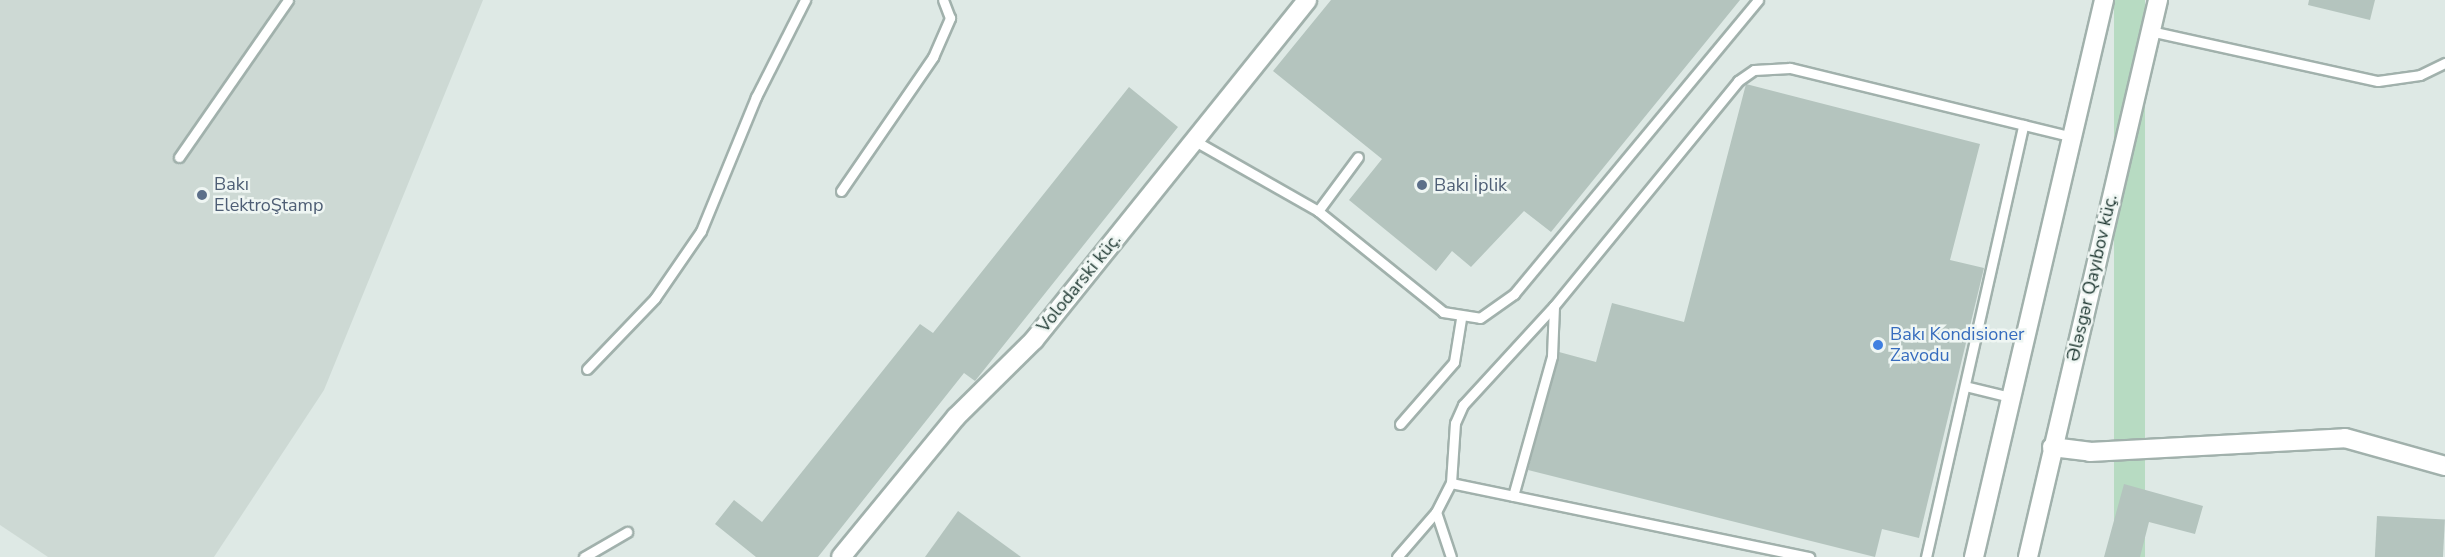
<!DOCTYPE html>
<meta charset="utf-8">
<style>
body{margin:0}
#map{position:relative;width:2445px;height:557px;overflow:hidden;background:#dee9e5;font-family:"Nunito Sans",sans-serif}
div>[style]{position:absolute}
.built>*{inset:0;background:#cdd9d4}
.green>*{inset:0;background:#b7dbc2;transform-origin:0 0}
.building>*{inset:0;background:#b4c4be;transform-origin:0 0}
.roads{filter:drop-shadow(2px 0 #a1b1ac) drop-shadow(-2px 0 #a1b1ac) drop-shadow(0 2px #a1b1ac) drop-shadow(0 -2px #a1b1ac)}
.lane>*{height:9px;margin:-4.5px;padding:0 4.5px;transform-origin:4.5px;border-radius:4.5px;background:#fff}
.street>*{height:18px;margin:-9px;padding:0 9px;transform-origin:9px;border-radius:9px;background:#fff}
.secondary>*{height:18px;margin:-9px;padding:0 9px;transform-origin:9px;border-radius:9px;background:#fff}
.dots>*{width:16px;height:16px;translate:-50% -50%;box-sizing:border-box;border:3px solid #eff6f3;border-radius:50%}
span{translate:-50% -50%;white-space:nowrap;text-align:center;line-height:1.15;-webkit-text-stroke:5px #eff6f3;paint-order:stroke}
.service-label{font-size:18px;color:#4e5e75}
.left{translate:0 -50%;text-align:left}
.street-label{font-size:18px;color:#203933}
.shop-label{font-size:18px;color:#366cbe}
</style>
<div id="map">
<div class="built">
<i style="clip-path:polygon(0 0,483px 0,324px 390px,214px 557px,48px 557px,0 525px)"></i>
</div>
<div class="green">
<i style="left:2114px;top:0;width:31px;height:571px"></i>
</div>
<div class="building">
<i style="clip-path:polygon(1331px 0,1740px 0,1551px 232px,1524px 211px,1471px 267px,1452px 251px,1436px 271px,1349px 200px,1382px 159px,1273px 71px)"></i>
<i style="clip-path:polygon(2309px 0,2375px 0,2370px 20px,2308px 5px)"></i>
<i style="clip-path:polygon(1746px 84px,1980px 144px,1950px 260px,1984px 268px,1919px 538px,1882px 529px,1875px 557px,1528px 470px,1559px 352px,1596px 362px,1612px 303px,1684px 322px)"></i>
<i style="clip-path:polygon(1129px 87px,1178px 127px,975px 381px,964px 373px,818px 557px,756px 557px,715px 524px,734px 500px,762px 522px,920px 324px,933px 333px)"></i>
<i style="clip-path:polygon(2124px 484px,2203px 506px,2195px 534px,2149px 522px,2140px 557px,2104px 557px)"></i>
<i style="clip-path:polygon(958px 511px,1021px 557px,925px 557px)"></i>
<i style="left:2377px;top:516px;width:68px;height:41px;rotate:3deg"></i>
</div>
<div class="roads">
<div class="lane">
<i style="left:2150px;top:31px;width:233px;rotate:12.4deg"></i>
<i style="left:2378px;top:81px;width:42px;rotate:-8.1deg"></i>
<i style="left:2420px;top:75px;width:28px;rotate:-26deg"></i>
<i style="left:1195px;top:141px;width:142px;rotate:29.6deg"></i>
<i style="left:1318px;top:211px;width:161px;rotate:38.9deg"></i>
<i style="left:1443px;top:312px;width:37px;rotate:9deg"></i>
<i style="left:1480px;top:318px;width:42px;rotate:-35.2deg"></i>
<i style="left:1514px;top:294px;width:382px;rotate:-50.3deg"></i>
<i style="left:179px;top:157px;width:191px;rotate:-55.2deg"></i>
<i style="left:841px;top:191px;width:163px;rotate:-55.5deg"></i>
<i style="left:933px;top:57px;width:43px;rotate:-66.4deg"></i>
<i style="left:950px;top:18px;width:19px;rotate:-111deg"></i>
<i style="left:1318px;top:211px;width:67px;rotate:-53.5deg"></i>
<i style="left:587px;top:369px;width:98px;rotate:-46.2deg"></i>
<i style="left:655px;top:298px;width:81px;rotate:-55.5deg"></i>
<i style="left:701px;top:231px;width:145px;rotate:-67.7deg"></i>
<i style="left:756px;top:97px;width:109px;rotate:-63.2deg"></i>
<i style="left:1965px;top:386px;width:46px;rotate:13.7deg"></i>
<i style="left:1400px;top:424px;width:82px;rotate:-48.9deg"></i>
<i style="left:1454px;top:362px;width:44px;rotate:-80.8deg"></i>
<i style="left:1451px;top:483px;width:366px;rotate:11.7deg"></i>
<i style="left:1513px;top:496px;width:145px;rotate:-74.4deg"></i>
<i style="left:1552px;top:356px;width:50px;rotate:-87.7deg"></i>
<i style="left:1436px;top:512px;width:47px;rotate:71.6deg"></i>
<i style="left:584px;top:557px;width:50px;rotate:-30.2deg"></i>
<i style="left:1397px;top:557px;width:60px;rotate:-49.1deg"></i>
<i style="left:1436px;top:512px;width:33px;rotate:-63deg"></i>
<i style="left:1451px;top:483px;width:60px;rotate:-86.2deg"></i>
<i style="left:1455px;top:423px;width:20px;rotate:-66deg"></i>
<i style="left:1463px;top:405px;width:134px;rotate:-47.4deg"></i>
<i style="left:1554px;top:306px;width:291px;rotate:-50.7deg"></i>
<i style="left:1738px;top:81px;width:19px;rotate:-35deg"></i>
<i style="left:1754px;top:70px;width:36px;rotate:-3deg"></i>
<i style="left:1790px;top:68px;width:290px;rotate:13.7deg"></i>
<i style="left:1926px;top:557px;width:443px;rotate:-77.3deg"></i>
</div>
<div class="street">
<i style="left:2052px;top:447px;width:38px;rotate:7deg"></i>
<i style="left:2090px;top:452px;width:255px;rotate:-3.1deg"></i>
<i style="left:2345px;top:438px;width:104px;rotate:15.6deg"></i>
<i style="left:841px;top:557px;width:181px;rotate:-50.6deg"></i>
<i style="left:956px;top:417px;width:110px;rotate:-44.6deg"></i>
<i style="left:1034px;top:340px;width:436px;rotate:-51.2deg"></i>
</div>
<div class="secondary">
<i style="left:1974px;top:557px;width:572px;rotate:-76.86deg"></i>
<i style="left:2028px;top:557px;width:572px;rotate:-76.86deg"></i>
</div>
</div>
<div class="dots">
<i style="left:1422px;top:185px;background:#5c6f8a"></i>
<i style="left:202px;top:195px;background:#5c6f8a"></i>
<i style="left:1878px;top:345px;background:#3f7fe0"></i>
</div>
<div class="service-label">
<span class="left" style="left:214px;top:195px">Bakı<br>ElektroŞtamp</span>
<span class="left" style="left:1434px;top:185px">Bakı İplik</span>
</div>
<div class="street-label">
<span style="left:2092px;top:278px;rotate:-77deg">Ələsgər Qayıbov küç.</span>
<span style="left:1079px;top:283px;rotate:-51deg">Volodarski küç.</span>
</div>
<div class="shop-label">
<span class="left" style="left:1890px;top:345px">Bakı Kondisioner<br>Zavodu</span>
</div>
</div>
